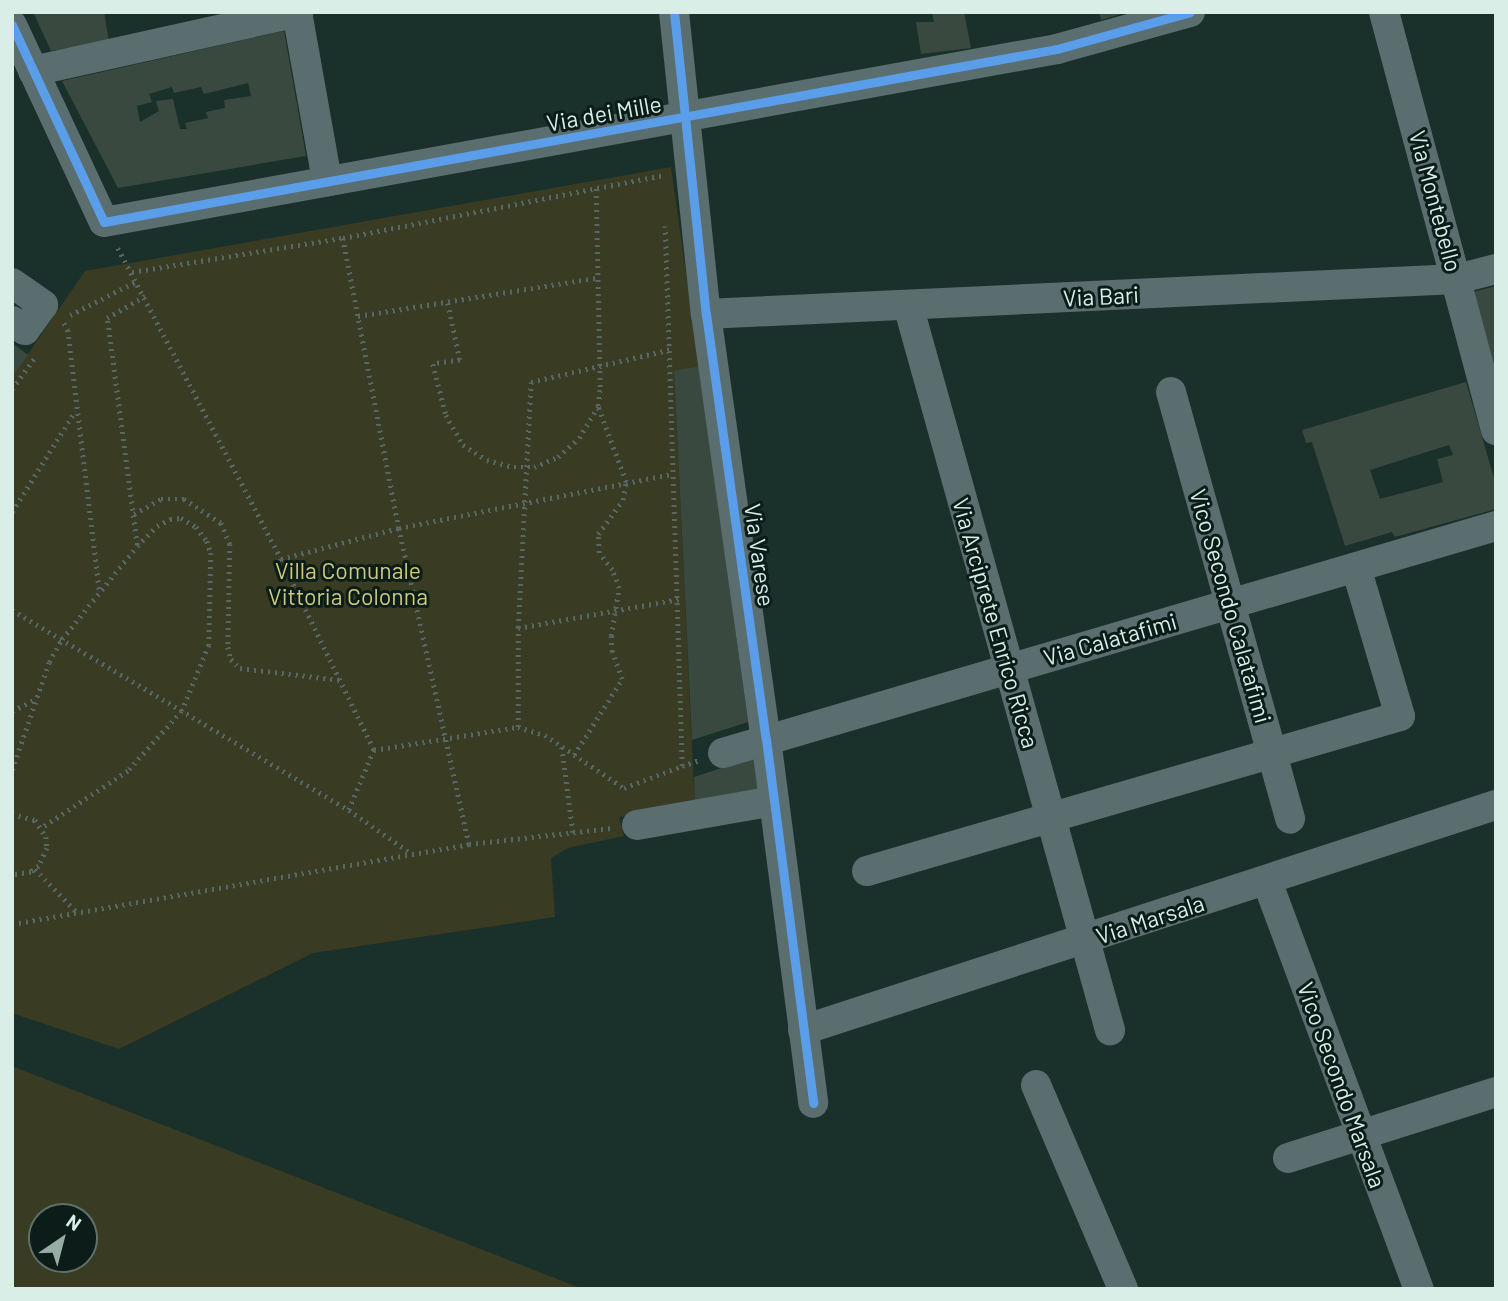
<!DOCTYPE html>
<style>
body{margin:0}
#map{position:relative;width:1508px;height:1301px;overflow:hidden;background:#1a302a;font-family:Barlow,sans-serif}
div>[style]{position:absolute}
.green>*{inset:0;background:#393b22}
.building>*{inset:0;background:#39493f}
.path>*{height:4.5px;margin-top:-2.25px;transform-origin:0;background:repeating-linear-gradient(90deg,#566766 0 2px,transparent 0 7px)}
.minor>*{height:30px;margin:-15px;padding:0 15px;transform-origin:15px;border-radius:15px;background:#5a6d6f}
.cycleway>*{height:9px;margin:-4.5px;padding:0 4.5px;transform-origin:4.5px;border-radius:4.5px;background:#5a9eea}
span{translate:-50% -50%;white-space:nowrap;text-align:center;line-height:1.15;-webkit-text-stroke:6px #0c1c18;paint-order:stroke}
.street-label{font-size:23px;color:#d9eee7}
.park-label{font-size:23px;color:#cdca7d}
.frame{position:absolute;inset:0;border:14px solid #d9eee7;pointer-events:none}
.north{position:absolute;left:28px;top:1203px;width:70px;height:70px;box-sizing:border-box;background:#0c1c18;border:2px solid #5e706b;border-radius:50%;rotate:35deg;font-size:19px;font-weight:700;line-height:28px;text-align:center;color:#d9eee7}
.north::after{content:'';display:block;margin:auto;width:24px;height:32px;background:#96aca5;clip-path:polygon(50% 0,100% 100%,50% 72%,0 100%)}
</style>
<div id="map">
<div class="green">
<i style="clip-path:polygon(671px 167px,699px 366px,674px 372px,695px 808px,619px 817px,624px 836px,568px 848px,551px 858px,555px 917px,313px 953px,119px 1049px,12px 1013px,12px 377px,85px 271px)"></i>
<i style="clip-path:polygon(evenodd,12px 1066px,583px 1289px,12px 1289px,12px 1066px,42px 1217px,84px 1217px,84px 1259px,42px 1259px,42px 1217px)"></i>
</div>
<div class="building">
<i style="clip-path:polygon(39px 12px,104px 12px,109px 41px,51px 51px,34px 14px)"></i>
<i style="clip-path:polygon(932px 12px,964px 12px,971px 48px,921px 54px,916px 22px,934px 22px)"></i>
<i style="clip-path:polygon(1099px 12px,1124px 12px,1124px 13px,1101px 20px)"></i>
<i style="clip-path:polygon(evenodd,284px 31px,306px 156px,118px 188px,62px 81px,284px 31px,248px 83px,251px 96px,224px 100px,225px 108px,206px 112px,208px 118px,185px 123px,187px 129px,180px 129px,173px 99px,156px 101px,159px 111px,140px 122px,137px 106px,152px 102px,149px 94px,172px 87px,174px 93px,201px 87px,204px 94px,248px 83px)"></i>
<i style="clip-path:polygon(1496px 286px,1496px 375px,1473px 292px)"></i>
<i style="clip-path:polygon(12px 343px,28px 355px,12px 377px)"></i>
<i style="clip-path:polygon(699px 366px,748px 722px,692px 740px,674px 371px)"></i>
<i style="clip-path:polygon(evenodd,1466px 382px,1496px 485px,1496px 509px,1395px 537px,1392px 532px,1345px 546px,1312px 442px,1306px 443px,1302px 430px,1466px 382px,1449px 445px,1453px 455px,1437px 459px,1443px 482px,1380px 499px,1370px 470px,1449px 445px)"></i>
<i style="clip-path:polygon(755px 757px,760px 798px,695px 808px,694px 777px)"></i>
</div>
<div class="path">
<i style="left:1033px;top:12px;width:9px"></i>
<i style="left:343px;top:238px;width:295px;rotate:79.1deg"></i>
<i style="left:399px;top:528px;width:324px;rotate:77.5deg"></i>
<i style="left:118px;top:248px;width:351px;rotate:62.3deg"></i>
<i style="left:281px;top:559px;width:212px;rotate:64deg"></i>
<i style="left:374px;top:750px;width:65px;rotate:112.6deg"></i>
<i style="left:132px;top:272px;width:214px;rotate:-9.2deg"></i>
<i style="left:343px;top:238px;width:327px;rotate:-11.1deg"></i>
<i style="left:448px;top:303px;width:58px;rotate:78.1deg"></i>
<i style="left:460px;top:360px;width:27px;rotate:172deg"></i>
<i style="left:433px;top:364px;width:53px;rotate:75.7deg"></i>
<i style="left:446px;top:415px;width:34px;rotate:60deg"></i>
<i style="left:463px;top:445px;width:28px;rotate:32deg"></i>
<i style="left:487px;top:460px;width:28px;rotate:15deg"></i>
<i style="left:514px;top:467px;width:20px"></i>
<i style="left:534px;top:467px;width:26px;rotate:-23deg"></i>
<i style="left:558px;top:457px;width:28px;rotate:-42deg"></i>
<i style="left:579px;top:438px;width:37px;rotate:-59deg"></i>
<i style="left:598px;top:406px;width:19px;rotate:-84deg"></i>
<i style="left:600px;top:387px;width:199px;rotate:-91.2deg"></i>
<i style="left:70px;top:315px;width:75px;rotate:-26.9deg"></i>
<i style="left:358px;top:316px;width:241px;rotate:-9.1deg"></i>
<i style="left:64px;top:323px;width:8px;rotate:60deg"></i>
<i style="left:68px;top:330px;width:265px;rotate:83.1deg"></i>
<i style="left:12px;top:389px;width:41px;rotate:-54deg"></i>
<i style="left:12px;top:512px;width:119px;rotate:-58deg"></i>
<i style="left:134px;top:514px;width:31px;rotate:-29deg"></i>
<i style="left:161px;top:499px;width:23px"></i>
<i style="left:184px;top:499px;width:44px;rotate:33deg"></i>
<i style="left:221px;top:523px;width:23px;rotate:67deg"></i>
<i style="left:230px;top:544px;width:103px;rotate:91.1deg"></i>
<i style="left:228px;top:647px;width:12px;rotate:76deg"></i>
<i style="left:231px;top:659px;width:13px;rotate:45deg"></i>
<i style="left:240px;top:668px;width:101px;rotate:6.8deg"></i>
<i style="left:137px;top:545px;width:229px;rotate:-97.5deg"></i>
<i style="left:107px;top:318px;width:44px;rotate:-30.1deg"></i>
<i style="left:281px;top:559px;width:122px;rotate:-14.7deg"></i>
<i style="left:399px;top:528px;width:277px;rotate:-11.2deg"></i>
<i style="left:12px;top:610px;width:392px;rotate:30.7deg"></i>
<i style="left:349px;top:810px;width:77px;rotate:34.9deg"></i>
<i style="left:518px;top:628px;width:164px;rotate:-10.2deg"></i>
<i style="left:12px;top:711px;width:27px;rotate:-27deg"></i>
<i style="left:518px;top:727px;width:99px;rotate:-90deg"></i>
<i style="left:518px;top:628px;width:246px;rotate:-87deg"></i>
<i style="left:531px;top:382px;width:142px;rotate:-13.1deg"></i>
<i style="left:562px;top:747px;width:86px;rotate:82.6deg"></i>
<i style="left:374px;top:750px;width:146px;rotate:-9.1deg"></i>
<i style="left:518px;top:727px;width:28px;rotate:17deg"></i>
<i style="left:545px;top:735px;width:95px;rotate:33.9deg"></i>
<i style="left:624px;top:788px;width:62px;rotate:-20.8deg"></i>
<i style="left:682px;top:766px;width:540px;rotate:-91.8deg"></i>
<i style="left:574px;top:755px;width:90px;rotate:-57.7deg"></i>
<i style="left:622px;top:679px;width:29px;rotate:-110deg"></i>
<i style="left:612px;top:652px;width:16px;rotate:-94deg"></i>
<i style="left:611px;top:636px;width:49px;rotate:-80.5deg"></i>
<i style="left:619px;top:588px;width:19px;rotate:-111deg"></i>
<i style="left:612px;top:570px;width:21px;rotate:-127deg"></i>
<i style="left:599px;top:553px;width:19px;rotate:-93deg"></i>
<i style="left:598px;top:534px;width:42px;rotate:-53.7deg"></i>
<i style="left:623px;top:500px;width:18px;rotate:-81deg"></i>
<i style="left:626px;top:482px;width:80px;rotate:-110.5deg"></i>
<i style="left:682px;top:766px;width:18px;rotate:-19deg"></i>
<i style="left:12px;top:770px;width:114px;rotate:-71.1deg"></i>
<i style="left:49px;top:662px;width:26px;rotate:-61deg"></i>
<i style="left:62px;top:639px;width:119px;rotate:-51.1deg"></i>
<i style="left:137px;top:546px;width:28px;rotate:-45deg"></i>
<i style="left:157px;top:526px;width:15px;rotate:-28deg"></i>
<i style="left:170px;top:519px;width:11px;rotate:-5deg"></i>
<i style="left:181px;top:518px;width:17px;rotate:31deg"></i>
<i style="left:196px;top:527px;width:18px;rotate:52deg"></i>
<i style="left:207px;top:541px;width:13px;rotate:72deg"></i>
<i style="left:211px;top:553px;width:92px;rotate:91.2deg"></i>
<i style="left:209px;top:645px;width:71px;rotate:112.2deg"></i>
<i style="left:182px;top:711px;width:81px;rotate:132deg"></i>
<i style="left:128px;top:771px;width:103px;rotate:146.5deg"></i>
<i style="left:12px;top:814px;width:24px;rotate:15deg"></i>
<i style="left:35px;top:820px;width:20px;rotate:57deg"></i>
<i style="left:46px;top:837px;width:11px;rotate:85deg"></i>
<i style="left:47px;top:848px;width:20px;rotate:114deg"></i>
<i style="left:39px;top:866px;width:10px;rotate:143deg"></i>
<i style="left:31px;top:872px;width:19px;rotate:171deg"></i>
<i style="left:35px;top:869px;width:59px;rotate:45.7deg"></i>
<i style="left:12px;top:924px;width:464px;rotate:-9.9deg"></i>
<i style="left:469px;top:844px;width:144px;rotate:-6.4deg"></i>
</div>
<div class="minor">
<i style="left:297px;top:12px;width:172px;rotate:79.9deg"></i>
<i style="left:674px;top:12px;width:304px;rotate:84deg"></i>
<i style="left:706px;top:314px;width:429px;rotate:82deg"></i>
<i style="left:766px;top:739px;width:367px;rotate:82.6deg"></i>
<i style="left:1384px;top:12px;width:433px;rotate:75deg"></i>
<i style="left:12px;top:25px;width:217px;rotate:65deg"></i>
<i style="left:104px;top:222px;width:969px;rotate:-10.29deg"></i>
<i style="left:1057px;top:49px;width:138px;rotate:-15.5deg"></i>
<i style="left:33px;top:71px;width:272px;rotate:-12.5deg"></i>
<i style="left:12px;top:283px;width:38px;rotate:35deg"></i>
<i style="left:43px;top:305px;width:31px;rotate:126deg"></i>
<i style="left:25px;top:330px;width:16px;rotate:-145deg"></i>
<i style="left:908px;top:305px;width:753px;rotate:74.43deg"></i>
<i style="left:706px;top:314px;width:752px;rotate:-2.67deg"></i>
<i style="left:1457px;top:279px;width:40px;rotate:-14.4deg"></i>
<i style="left:1171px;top:392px;width:443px;rotate:74.4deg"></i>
<i style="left:723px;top:753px;width:806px;rotate:-16.37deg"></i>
<i style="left:637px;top:825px;width:139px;rotate:-9.9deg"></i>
<i style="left:867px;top:871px;width:555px;rotate:-16.21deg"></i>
<i style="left:1400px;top:716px;width:155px;rotate:-106.5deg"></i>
<i style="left:1267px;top:881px;width:435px;rotate:69.6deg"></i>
<i style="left:803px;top:1030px;width:729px;rotate:-17.99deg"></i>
<i style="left:1036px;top:1085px;width:222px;rotate:66.9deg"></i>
<i style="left:1288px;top:1158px;width:218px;rotate:-17.6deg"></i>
</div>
<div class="cycleway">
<i style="left:674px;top:12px;width:304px;rotate:84deg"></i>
<i style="left:706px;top:314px;width:429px;rotate:82deg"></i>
<i style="left:766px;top:739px;width:367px;rotate:82.6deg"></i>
<i style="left:12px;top:25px;width:217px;rotate:65deg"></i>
<i style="left:104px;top:222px;width:969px;rotate:-10.29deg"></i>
<i style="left:1057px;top:49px;width:138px;rotate:-15.5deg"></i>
</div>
<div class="street-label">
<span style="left:604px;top:113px;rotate:-10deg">Via dei Mille</span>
<span style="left:1436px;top:201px;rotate:75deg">Via Montebello</span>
<span style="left:1101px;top:296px;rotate:-3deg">Via Bari</span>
<span style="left:760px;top:555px;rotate:82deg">Via Varese</span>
<span style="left:1231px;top:606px;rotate:74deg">Vico Secondo Calatafimi</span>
<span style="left:996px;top:623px;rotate:74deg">Via Arciprete Enrico Ricca</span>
<span style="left:1110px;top:639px;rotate:-16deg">Via Calatafimi</span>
<span style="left:1150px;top:919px;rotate:-18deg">Via Marsala</span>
<span style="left:1342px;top:1085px;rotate:70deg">Vico Secondo Marsala</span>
</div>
<div class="park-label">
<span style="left:348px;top:583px">Villa Comunale<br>Vittoria Colonna</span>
</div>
<div class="frame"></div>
<div class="north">N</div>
</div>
